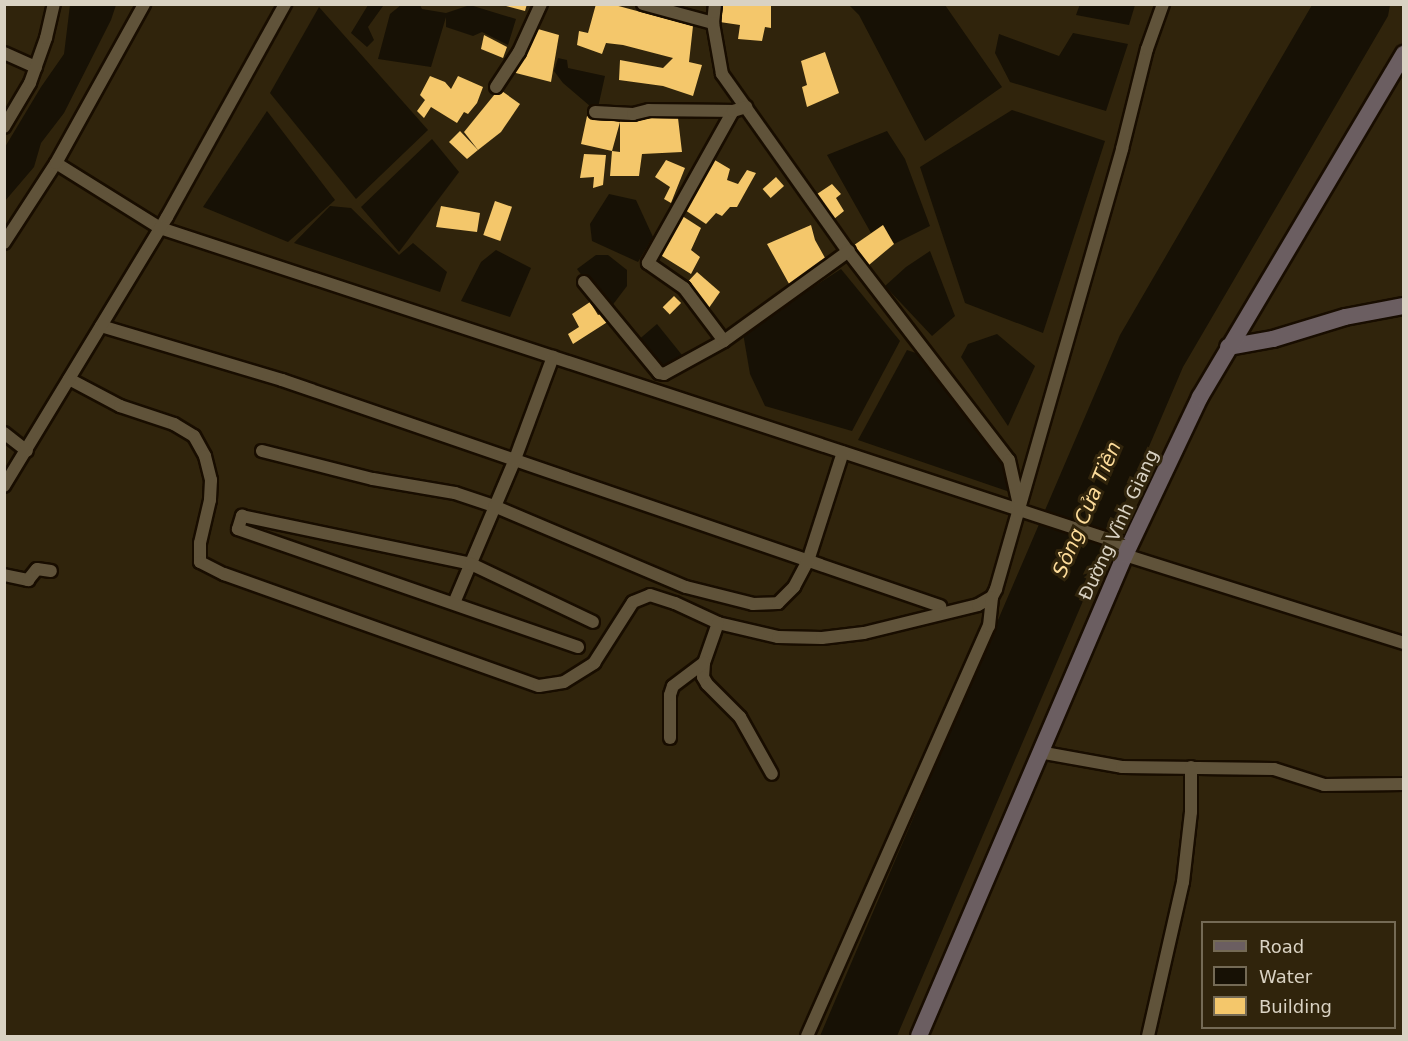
<!DOCTYPE html>
<meta charset="utf-8">
<style>
body{margin:0}
#map{position:relative;width:1408px;height:1041px;overflow:hidden;background:#30240c;font-family:"DejaVu Sans",sans-serif}
div>[style]{position:absolute}
.water>*{inset:0;background:#171105}
.building>*{inset:0;background:#f4c76b;transform-origin:0 0}
.roads{filter:drop-shadow(2px 0 #180d00) drop-shadow(-2px 0 #180d00) drop-shadow(0 2px #180d00) drop-shadow(0 -2px #180d00)}
.street>*{height:12px;margin:-6px;padding:0 6px;transform-origin:6px;border-radius:6px;background:#60533a}
.secondary>*{height:16px;margin:-8px;padding:0 8px;transform-origin:8px;border-radius:8px;background:#6b5e61}
span{translate:-50% -50%;white-space:nowrap;text-align:center;line-height:1.15;-webkit-text-stroke:6px #30240c;paint-order:stroke}
.street-label{font-size:18px;color:#d9d2c3}
.water-label{font-size:20px;color:#fddc9a;font-style:italic}
.frame{position:absolute;inset:0;border:6px solid #d9d2c3;pointer-events:none}
.legend{position:absolute;left:1201px;top:921px;width:195px;height:108px;box-sizing:border-box;background:#30240c;border:2px solid #746a55;margin:0;padding:8px 10px;list-style:none;font-size:18px;color:#d9d2c3}
.legend li{display:flex;align-items:center;gap:12px;height:30px}
.legend b{width:30px;border:2px solid #746a55}
</style>
<div id="map">
<div class="water">
<i style="clip-path:polygon(1080px 4px,1135px 4px,1135px 5px,1129px 25px,1076px 15px)"></i>
<i style="clip-path:polygon(70px 5px,116px 5px,111px 20px,64px 113px,41px 143px,34px 167px,5px 201px,5px 147px,41px 87px,64px 54px)"></i>
<i style="clip-path:polygon(368px 5px,383px 6px,368px 27px,374px 40px,367px 47px,351px 33px)"></i>
<i style="clip-path:polygon(401px 5px,420px 5px,422px 9px,446px 13px,470px 5px,516px 19px,508px 45px,482px 32px,473px 36px,446px 27px,446px 17px,431px 67px,378px 59px,390px 14px)"></i>
<i style="clip-path:polygon(849px 5px,945px 5px,1002px 87px,925px 141px,859px 15px)"></i>
<i style="clip-path:polygon(1312px 5px,1390px 5px,1388px 16px,1183px 367px,897px 1036px,820px 1036px,1120px 335px)"></i>
<i style="clip-path:polygon(319px 7px,428px 130px,356px 199px,270px 93px)"></i>
<i style="clip-path:polygon(1073px 33px,1128px 44px,1106px 111px,1010px 82px,995px 53px,999px 34px,1059px 56px)"></i>
<i style="clip-path:polygon(558px 58px,567px 60px,568px 68px,605px 76px,597px 112px,563px 83px,554px 71px)"></i>
<i style="clip-path:polygon(1012px 110px,1105px 141px,1043px 333px,965px 303px,920px 167px)"></i>
<i style="clip-path:polygon(267px 111px,335px 200px,288px 242px,203px 207px)"></i>
<i style="clip-path:polygon(887px 131px,905px 159px,930px 226px,894px 244px,883px 225px,871px 233px,827px 155px)"></i>
<i style="clip-path:polygon(432px 139px,459px 172px,399px 252px,361px 207px)"></i>
<i style="clip-path:polygon(609px 194px,636px 200px,653px 237px,638px 262px,592px 241px,590px 224px)"></i>
<i style="clip-path:polygon(330px 206px,351px 208px,399px 255px,413px 243px,447px 272px,440px 292px,294px 243px)"></i>
<i style="clip-path:polygon(496px 250px,531px 268px,510px 317px,461px 301px,481px 262px)"></i>
<i style="clip-path:polygon(930px 251px,955px 316px,932px 336px,885px 286px,906px 267px)"></i>
<i style="clip-path:polygon(596px 255px,608px 255px,627px 270px,627px 286px,608px 311px,577px 269px)"></i>
<i style="clip-path:polygon(841px 269px,900px 341px,852px 431px,765px 406px,750px 374px,743px 333px)"></i>
<i style="clip-path:polygon(657px 324px,682px 355px,673px 366px,662px 367px,636px 342px)"></i>
<i style="clip-path:polygon(997px 334px,1035px 366px,1008px 426px,961px 357px,968px 344px)"></i>
<i style="clip-path:polygon(907px 350px,919px 354px,979px 425px,1004px 463px,1010px 492px,858px 440px)"></i>
</div>
<div class="building">
<i style="clip-path:polygon(498px 4px,527px 4px,525px 11px)"></i>
<i style="clip-path:polygon(596px 4px,611px 4px,693px 26px,689px 62px,702px 65px,693px 96px,663px 86px,619px 80px,620px 60px,663px 68px,673px 58px,623px 45px,606px 43px,602px 54px,577px 45px,579px 31px,588px 33px)"></i>
<i style="clip-path:polygon(715px 4px,771px 4px,771px 28px,765px 27px,762px 41px,738px 39px,740px 25px,713px 21px)"></i>
<i style="clip-path:polygon(531px 27px,559px 35px,551px 82px,508px 71px)"></i>
<i style="clip-path:polygon(484px 35px,507px 47px,503px 58px,481px 49px)"></i>
<i style="clip-path:polygon(825px 52px,839px 93px,807px 107px,802px 87px,807px 85px,801px 61px)"></i>
<i style="clip-path:polygon(430px 76px,445px 82px,451px 89px,458px 76px,483px 87px,477px 103px,468px 114px,464px 112px,457px 123px,431px 107px,424px 118px,417px 111px,425px 100px,420px 95px)"></i>
<i style="clip-path:polygon(499px 89px,520px 104px,501px 132px,478px 150px,464px 132px)"></i>
<i style="clip-path:polygon(587px 116px,620px 122px,620px 117px,678px 118px,682px 152px,642px 154px,639px 176px,610px 176px,612px 151px,620px 152px,620px 122px,612px 151px,581px 144px)"></i>
<i style="clip-path:polygon(460px 131px,478px 150px,467px 159px,449px 142px)"></i>
<i style="clip-path:polygon(584px 154px,606px 155px,603px 185px,593px 188px,594px 177px,580px 178px)"></i>
<i style="clip-path:polygon(708px 156px,730px 169px,727px 180px,738px 184px,747px 170px,756px 173px,737px 207px,730px 207px,722px 216px,716px 213px,706px 224px,679px 206px)"></i>
<i style="clip-path:polygon(666px 160px,685px 168px,671px 203px,664px 199px,670px 187px,655px 177px)"></i>
<i style="left:776px;top:177px;width:12px;height:18px;rotate:48deg"></i>
<i style="clip-path:polygon(832px 184px,841px 194px,836px 198px,844px 211px,829px 223px,811px 198px)"></i>
<i style="left:495px;top:201px;width:18px;height:36px;rotate:19deg"></i>
<i style="clip-path:polygon(441px 206px,480px 213px,477px 232px,436px 227px)"></i>
<i style="clip-path:polygon(676px 212px,701px 228px,691px 250px,700px 257px,691px 274px,654px 251px)"></i>
<i style="clip-path:polygon(811px 225px,815px 240px,829px 265px,793px 291px,767px 244px)"></i>
<i style="clip-path:polygon(883px 225px,894px 244px,863px 270px,847px 250px)"></i>
<i style="clip-path:polygon(697px 272px,720px 292px,704px 315px,683px 287px)"></i>
<i style="left:674px;top:296px;width:10px;height:16px;rotate:45deg"></i>
<i style="clip-path:polygon(590px 302px,598px 315px,604px 313px,609px 321px,573px 344px,568px 334px,579px 327px,572px 314px)"></i>
</div>
<div class="roads">
<div class="street">
<i style="left:643px;top:4px;width:73px;rotate:15.2deg"></i>
<i style="left:715px;top:4px;width:19px;rotate:96deg"></i>
<i style="left:713px;top:23px;width:52px;rotate:80deg"></i>
<i style="left:722px;top:74px;width:216px;rotate:54.6deg"></i>
<i style="left:847px;top:250px;width:265px;rotate:52.4deg"></i>
<i style="left:1009px;top:460px;width:46px;rotate:77.5deg"></i>
<i style="left:4px;top:53px;width:35px;rotate:24deg"></i>
<i style="left:496px;top:87px;width:42px;rotate:-56.7deg"></i>
<i style="left:519px;top:52px;width:53px;rotate:-65.4deg"></i>
<i style="left:595px;top:112px;width:38px;rotate:3deg"></i>
<i style="left:633px;top:114px;width:16px;rotate:-14deg"></i>
<i style="left:649px;top:110px;width:84px;rotate:0.7deg"></i>
<i style="left:4px;top:127px;width:51px;rotate:-59.4deg"></i>
<i style="left:30px;top:83px;width:48px;rotate:-70.4deg"></i>
<i style="left:46px;top:38px;width:35px;rotate:-77deg"></i>
<i style="left:56px;top:163px;width:123px;rotate:32deg"></i>
<i style="left:160px;top:228px;width:1020px;rotate:18.17deg"></i>
<i style="left:4px;top:243px;width:95px;rotate:-57deg"></i>
<i style="left:56px;top:163px;width:182px;rotate:-61deg"></i>
<i style="left:584px;top:282px;width:118px;rotate:50.5deg"></i>
<i style="left:659px;top:373px;width:5px;rotate:11deg"></i>
<i style="left:664px;top:374px;width:68px;rotate:-28.8deg"></i>
<i style="left:724px;top:341px;width:154px;rotate:-35.8deg"></i>
<i style="left:101px;top:326px;width:189px;rotate:16.6deg"></i>
<i style="left:282px;top:380px;width:696px;rotate:18.96deg"></i>
<i style="left:724px;top:341px;width:66px;rotate:-127deg"></i>
<i style="left:684px;top:288px;width:44px;rotate:-145.2deg"></i>
<i style="left:648px;top:263px;width:174px;rotate:-60.8deg"></i>
<i style="left:733px;top:111px;width:14px;rotate:-17deg"></i>
<i style="left:69px;top:379px;width:58px;rotate:27.9deg"></i>
<i style="left:120px;top:406px;width:57px;rotate:18.4deg"></i>
<i style="left:174px;top:424px;width:23px;rotate:31deg"></i>
<i style="left:194px;top:436px;width:23px;rotate:61deg"></i>
<i style="left:205px;top:456px;width:25px;rotate:76deg"></i>
<i style="left:211px;top:480px;width:20px;rotate:93deg"></i>
<i style="left:210px;top:500px;width:44px;rotate:103.1deg"></i>
<i style="left:200px;top:543px;width:19px;rotate:90deg"></i>
<i style="left:200px;top:562px;width:27px;rotate:27deg"></i>
<i style="left:224px;top:574px;width:334px;rotate:19.6deg"></i>
<i style="left:539px;top:686px;width:25px;rotate:-9deg"></i>
<i style="left:564px;top:682px;width:36px;rotate:-32deg"></i>
<i style="left:594px;top:663px;width:72px;rotate:-57.4deg"></i>
<i style="left:633px;top:602px;width:18px;rotate:-22deg"></i>
<i style="left:650px;top:595px;width:26px;rotate:18deg"></i>
<i style="left:675px;top:603px;width:47px;rotate:24.9deg"></i>
<i style="left:718px;top:623px;width:62px;rotate:13.1deg"></i>
<i style="left:778px;top:637px;width:44px;rotate:1.3deg"></i>
<i style="left:822px;top:638px;width:42px;rotate:-6.8deg"></i>
<i style="left:864px;top:633px;width:117px;rotate:-13.8deg"></i>
<i style="left:978px;top:605px;width:16px;rotate:-30deg"></i>
<i style="left:992px;top:597px;width:9px;rotate:-63deg"></i>
<i style="left:996px;top:589px;width:458px;rotate:-74deg"></i>
<i style="left:1122px;top:149px;width:103px;rotate:-76deg"></i>
<i style="left:1147px;top:49px;width:48px;rotate:-70.4deg"></i>
<i style="left:4px;top:433px;width:29px;rotate:38deg"></i>
<i style="left:262px;top:451px;width:114px;rotate:14.2deg"></i>
<i style="left:373px;top:479px;width:83px;rotate:9.7deg"></i>
<i style="left:455px;top:493px;width:41px;rotate:18.4deg"></i>
<i style="left:494px;top:506px;width:208px;rotate:22.9deg"></i>
<i style="left:686px;top:587px;width:69px;rotate:14.2deg"></i>
<i style="left:753px;top:604px;width:25px;rotate:-2deg"></i>
<i style="left:778px;top:603px;width:23px;rotate:-45deg"></i>
<i style="left:794px;top:587px;width:30px;rotate:-62deg"></i>
<i style="left:808px;top:561px;width:114px;rotate:-72.2deg"></i>
<i style="left:4px;top:486px;width:315px;rotate:-58.8deg"></i>
<i style="left:167px;top:217px;width:244px;rotate:-61deg"></i>
<i style="left:1125px;top:555px;width:293px;rotate:17.5deg"></i>
<i style="left:4px;top:575px;width:25px;rotate:12deg"></i>
<i style="left:28px;top:580px;width:14px;rotate:-51deg"></i>
<i style="left:37px;top:569px;width:14px;rotate:8deg"></i>
<i style="left:454px;top:603px;width:156px;rotate:-67deg"></i>
<i style="left:515px;top:459px;width:109px;rotate:-69.6deg"></i>
<i style="left:718px;top:623px;width:42px;rotate:109.3deg"></i>
<i style="left:704px;top:663px;width:14px;rotate:94deg"></i>
<i style="left:703px;top:677px;width:8px;rotate:60deg"></i>
<i style="left:707px;top:684px;width:47px;rotate:45deg"></i>
<i style="left:740px;top:717px;width:65px;rotate:60.7deg"></i>
<i style="left:578px;top:647px;width:360px;rotate:-160.9deg"></i>
<i style="left:238px;top:529px;width:14px;rotate:-73deg"></i>
<i style="left:242px;top:516px;width:234px;rotate:11.8deg"></i>
<i style="left:471px;top:564px;width:135px;rotate:25.4deg"></i>
<i style="left:670px;top:738px;width:43px;rotate:-90deg"></i>
<i style="left:670px;top:695px;width:9px;rotate:-72deg"></i>
<i style="left:673px;top:686px;width:39px;rotate:-37deg"></i>
<i style="left:1039px;top:752px;width:84px;rotate:10.2deg"></i>
<i style="left:1122px;top:767px;width:152px;rotate:0.8deg"></i>
<i style="left:1274px;top:769px;width:52px;rotate:17.7deg"></i>
<i style="left:1324px;top:785px;width:80px;rotate:-0.7deg"></i>
<i style="left:807px;top:1036px;width:449px;rotate:-66.1deg"></i>
<i style="left:989px;top:626px;width:29px;rotate:-84deg"></i>
<i style="left:1148px;top:1036px;width:158px;rotate:-77.2deg"></i>
<i style="left:1183px;top:882px;width:70px;rotate:-83.5deg"></i>
<i style="left:1191px;top:812px;width:45px;rotate:-90deg"></i>
</div>
<div class="secondary">
<i style="left:1228px;top:347px;width:46px;rotate:-10.1deg"></i>
<i style="left:1273px;top:339px;width:75px;rotate:-17deg"></i>
<i style="left:1345px;top:317px;width:60px;rotate:-10.6deg"></i>
<i style="left:919px;top:1036px;width:523px;rotate:-66.82deg"></i>
<i style="left:1125px;top:555px;width:175px;rotate:-64.6deg"></i>
<i style="left:1200px;top:397px;width:399px;rotate:-59.3deg"></i>
</div>
</div>
<div class="street-label">
<span style="left:1119px;top:525px;rotate:-65deg">Đường Vĩnh Giang</span>
</div>
<div class="water-label">
<span style="left:1087px;top:509px;rotate:-67deg">Sông Cửa Tiền</span>
</div>
<div class="frame"></div>
<ul class="legend">
<li><b style="height:8px;background:#6b5e61"></b>Road</li>
<li><b style="height:16px;background:#171105"></b>Water</li>
<li><b style="height:16px;background:#f4c76b"></b>Building</li>
</ul>
</div>
